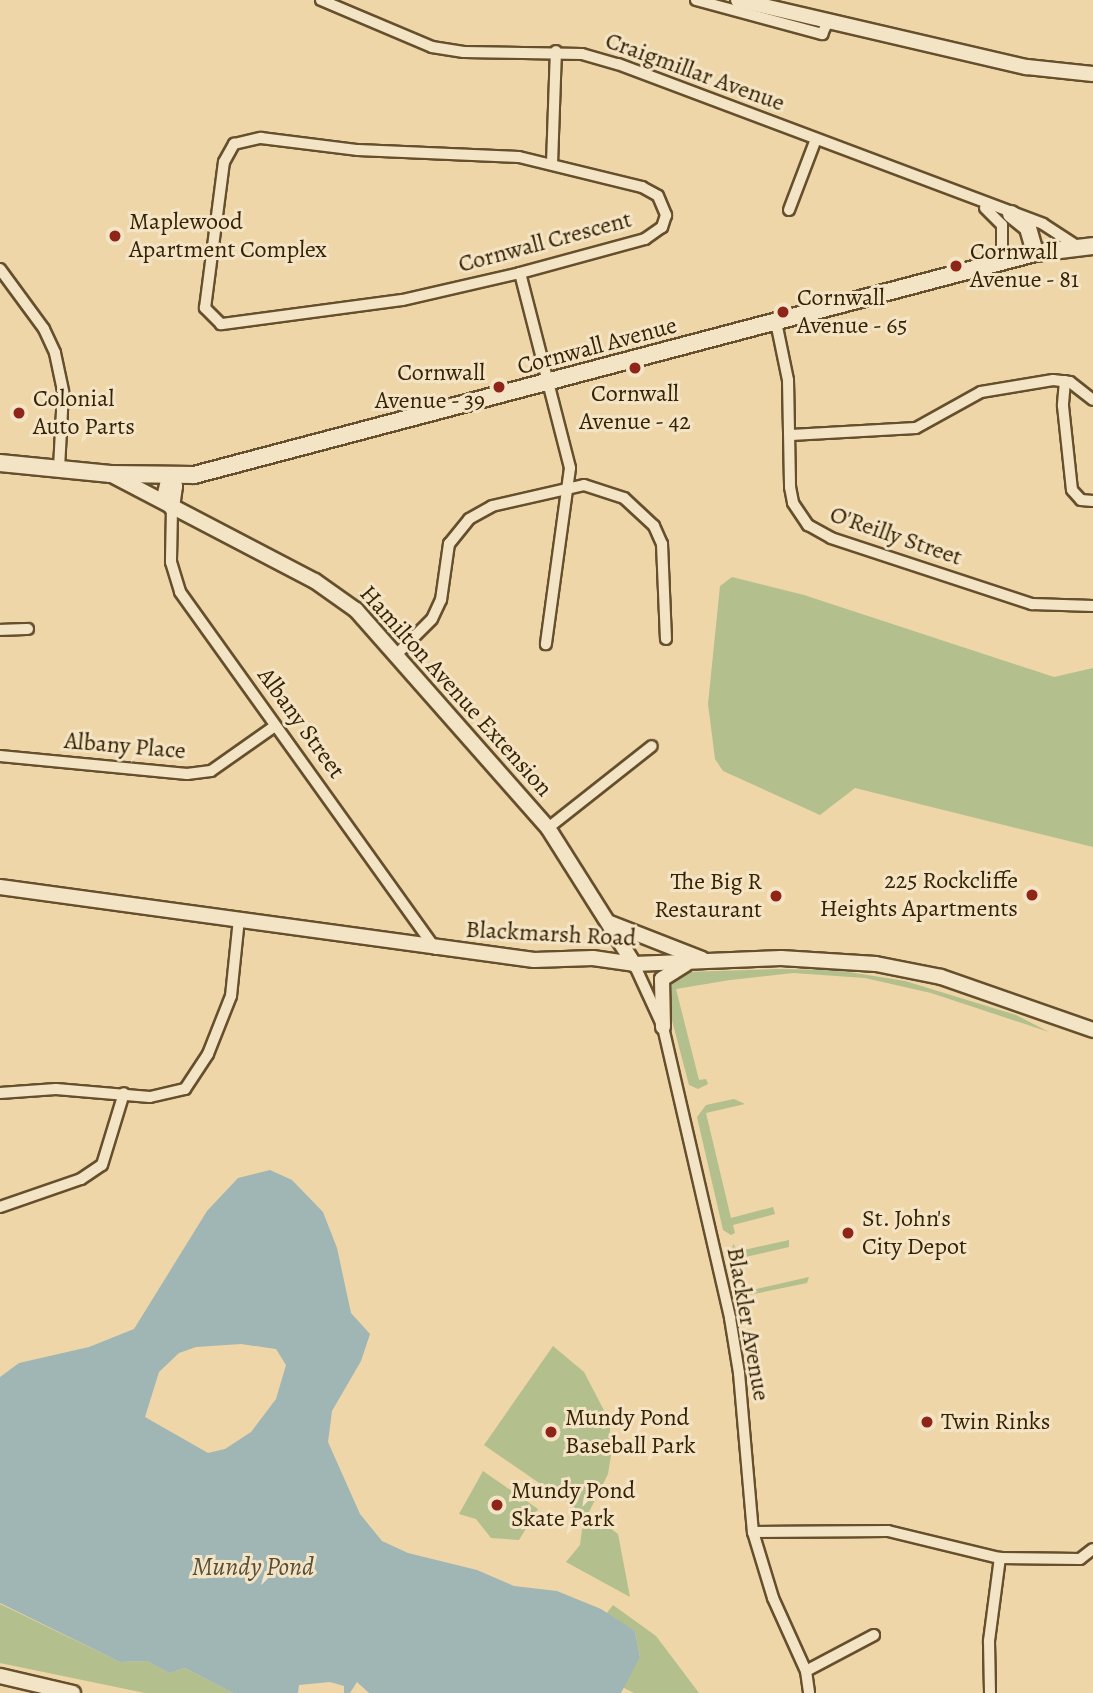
<!DOCTYPE html>
<style>
body{margin:0}
#map{position:relative;width:1093px;height:1693px;overflow:hidden;background:#eed6a8;font-family:Alegreya,serif}
div>[style]{position:absolute}
.green>*{inset:0;background:#b3bf8c}
.water>*{inset:0;background:#9fb6b4}
.roads{filter:drop-shadow(2px 0 #654f2c) drop-shadow(-2px 0 #654f2c) drop-shadow(0 2px #654f2c) drop-shadow(0 -2px #654f2c)}
.minor>*{height:10px;margin:-5px;padding:0 5px;transform-origin:5px;border-radius:5px;background:#f4e4c6}
.tertiary>*{height:14px;margin:-7px;padding:0 7px;transform-origin:7px;border-radius:7px;background:#f4e4c6}
.secondary>*{height:16px;margin:-8px;padding:0 8px;transform-origin:8px;border-radius:8px;background:#f4e4c6}
.dots>*{width:19px;height:19px;translate:-50% -50%;box-sizing:border-box;border:4px solid #f4e4c6;border-radius:50%}
span{translate:-50% -50%;white-space:nowrap;text-align:center;line-height:1.15;-webkit-text-stroke:6px #f4e4c6;paint-order:stroke}
.street-label{font-size:24px;color:#372203}
.poi-label{font-size:24px;color:#372203}
.left{translate:0 -50%;text-align:left}
.right{translate:-100% -50%;text-align:right}
.water-label{font-size:26px;color:#564e38;font-style:italic}
</style>
<div id="map">
<div class="green">
<i style="clip-path:polygon(732px 577px,804px 595px,1054px 677px,1093px 668px,1093px 847px,855px 788px,820px 815px,723px 771px,715px 759px,708px 704px,720px 586px)"></i>
<i style="clip-path:polygon(776px 969px,836px 970px,905px 981px,1016px 1015px,1049px 1032px,931px 993px,865px 978px,793px 973px,730px 980px,676px 989px,699px 1080px,706px 1079px,708px 1084px,698px 1089px,689px 1085px,669px 1009px,668px 983px,685px 972px)"></i>
<i style="clip-path:polygon(734px 1099px,745px 1104px,706px 1113px,731px 1218px,773px 1207px,775px 1214px,733px 1225px,735px 1233px,731px 1235px,723px 1230px,697px 1117px,706px 1105px)"></i>
<i style="clip-path:polygon(789px 1240px,789px 1247px,741px 1258px,741px 1267px,731px 1258px,733px 1244px,739px 1251px)"></i>
<i style="clip-path:polygon(809px 1277px,807px 1283px,749px 1295px,747px 1304px,741px 1301px,740px 1284px,746px 1283px,748px 1291px)"></i>
<i style="clip-path:polygon(553px 1346px,584px 1372px,609px 1420px,612px 1449px,608px 1474px,587px 1516px,484px 1445px)"></i>
<i style="clip-path:polygon(483px 1471px,538px 1509px,519px 1540px,491px 1538px,476px 1519px,459px 1514px)"></i>
<i style="clip-path:polygon(602px 1522px,618px 1534px,630px 1597px,566px 1562px,580px 1545px,582px 1529px)"></i>
<i style="clip-path:polygon(0 1604px,120px 1662px,147px 1661px,169px 1673px,185px 1668px,233px 1693px,145px 1693px,0 1663px)"></i>
<i style="clip-path:polygon(613px 1605px,656px 1636px,699px 1693px,634px 1693px,622px 1687px,640px 1657px,635px 1631px,606px 1614px)"></i>
</div>
<div class="water">
<i style="clip-path:polygon(evenodd,270px 1170px,292px 1180px,323px 1212px,337px 1248px,351px 1313px,370px 1334px,361px 1361px,332px 1411px,328px 1442px,360px 1514px,382px 1541px,408px 1553px,477px 1570px,514px 1586px,557px 1591px,601px 1609px,635px 1631px,640px 1657px,621px 1693px,369px 1693px,357px 1682px,350px 1693px,344px 1693px,344px 1686px,330px 1682px,299px 1685px,298px 1693px,233px 1693px,185px 1668px,169px 1673px,147px 1661px,120px 1662px,0 1603px,0 1377px,19px 1363px,89px 1347px,134px 1329px,207px 1211px,238px 1178px,270px 1170px,241px 1344px,276px 1349px,286px 1365px,276px 1399px,251px 1432px,225px 1449px,208px 1453px,145px 1417px,159px 1372px,179px 1353px,196px 1347px,241px 1344px)"></i>
</div>
<div class="roads">
<div class="minor">
<i style="left:321px;top:0;width:121px;rotate:22.9deg"></i>
<i style="left:432px;top:47px;width:32px;rotate:9deg"></i>
<i style="left:464px;top:52px;width:118px;rotate:1deg"></i>
<i style="left:582px;top:54px;width:37px;rotate:16deg"></i>
<i style="left:618px;top:64px;width:454px;rotate:20.6deg"></i>
<i style="left:1043px;top:224px;width:38px;rotate:33deg"></i>
<i style="left:696px;top:0;width:131px;rotate:15.1deg"></i>
<i style="left:822px;top:34px;width:14px;rotate:-65deg"></i>
<i style="left:261px;top:138px;width:98px;rotate:7.1deg"></i>
<i style="left:358px;top:150px;width:161px;rotate:2.5deg"></i>
<i style="left:519px;top:157px;width:127px;rotate:13.7deg"></i>
<i style="left:642px;top:187px;width:18px;rotate:29deg"></i>
<i style="left:658px;top:196px;width:21px;rotate:67deg"></i>
<i style="left:666px;top:215px;width:13px;rotate:108deg"></i>
<i style="left:662px;top:227px;width:21px;rotate:145deg"></i>
<i style="left:645px;top:239px;width:130px;rotate:164.8deg"></i>
<i style="left:520px;top:273px;width:121px;rotate:167.1deg"></i>
<i style="left:402px;top:300px;width:183px;rotate:172.4deg"></i>
<i style="left:221px;top:324px;width:23px;rotate:-135deg"></i>
<i style="left:205px;top:308px;width:147px;rotate:-82.6deg"></i>
<i style="left:224px;top:162px;width:21px;rotate:-61deg"></i>
<i style="left:234px;top:144px;width:28px;rotate:-13deg"></i>
<i style="left:552px;top:164px;width:113px;rotate:-88deg"></i>
<i style="left:985px;top:208px;width:24px;rotate:45deg"></i>
<i style="left:1002px;top:225px;width:37px;rotate:90deg"></i>
<i style="left:789px;top:210px;width:76px;rotate:-69.2deg"></i>
<i style="left:0;top:269px;width:74px;rotate:53.7deg"></i>
<i style="left:44px;top:329px;width:26px;rotate:65deg"></i>
<i style="left:55px;top:353px;width:40px;rotate:78deg"></i>
<i style="left:63px;top:392px;width:77px;rotate:93deg"></i>
<i style="left:520px;top:273px;width:201px;rotate:75.6deg"></i>
<i style="left:570px;top:468px;width:178px;rotate:97.8deg"></i>
<i style="left:776px;top:322px;width:59px;rotate:78.3deg"></i>
<i style="left:788px;top:380px;width:107px;rotate:88.9deg"></i>
<i style="left:790px;top:487px;width:16px;rotate:79deg"></i>
<i style="left:793px;top:503px;width:27px;rotate:56deg"></i>
<i style="left:808px;top:525px;width:26px;rotate:29deg"></i>
<i style="left:831px;top:538px;width:212px;rotate:18.2deg"></i>
<i style="left:1032px;top:604px;width:61px;rotate:1.9deg"></i>
<i style="left:1065px;top:381px;width:25px;rotate:95deg"></i>
<i style="left:1063px;top:406px;width:84px;rotate:83.9deg"></i>
<i style="left:1072px;top:490px;width:13px;rotate:48deg"></i>
<i style="left:1081px;top:500px;width:12px;rotate:5deg"></i>
<i style="left:791px;top:435px;width:125px;rotate:-3.2deg"></i>
<i style="left:916px;top:428px;width:74px;rotate:-29deg"></i>
<i style="left:981px;top:392px;width:73px;rotate:-9.5deg"></i>
<i style="left:1053px;top:380px;width:17px;rotate:7deg"></i>
<i style="left:1070px;top:382px;width:29px;rotate:38deg"></i>
<i style="left:172px;top:508px;width:54px;rotate:91.1deg"></i>
<i style="left:171px;top:562px;width:31px;rotate:73deg"></i>
<i style="left:180px;top:592px;width:439px;rotate:54.4deg"></i>
<i style="left:0;top:630px;width:28px;rotate:-2deg"></i>
<i style="left:397px;top:654px;width:49px;rotate:-45deg"></i>
<i style="left:432px;top:619px;width:21px;rotate:-65deg"></i>
<i style="left:441px;top:600px;width:57px;rotate:-81.9deg"></i>
<i style="left:449px;top:544px;width:32px;rotate:-51deg"></i>
<i style="left:469px;top:519px;width:26px;rotate:-29deg"></i>
<i style="left:492px;top:506px;width:94px;rotate:-12.9deg"></i>
<i style="left:584px;top:485px;width:42px;rotate:18deg"></i>
<i style="left:624px;top:498px;width:41px;rotate:43deg"></i>
<i style="left:654px;top:526px;width:20px;rotate:66deg"></i>
<i style="left:662px;top:544px;width:95px;rotate:87.6deg"></i>
<i style="left:0;top:756px;width:188px;rotate:5.5deg"></i>
<i style="left:187px;top:774px;width:24px;rotate:-7deg"></i>
<i style="left:211px;top:771px;width:78px;rotate:-35.1deg"></i>
<i style="left:548px;top:828px;width:132px;rotate:-38.3deg"></i>
<i style="left:634px;top:964px;width:69px;rotate:65.3deg"></i>
<i style="left:663px;top:1027px;width:299px;rotate:77deg"></i>
<i style="left:730px;top:1318px;width:56px;rotate:80.7deg"></i>
<i style="left:739px;top:1373px;width:160px;rotate:85deg"></i>
<i style="left:753px;top:1532px;width:69px;rotate:73.1deg"></i>
<i style="left:773px;top:1598px;width:80px;rotate:65.7deg"></i>
<i style="left:806px;top:1671px;width:22px;rotate:82deg"></i>
<i style="left:0;top:1093px;width:56px;rotate:-4.1deg"></i>
<i style="left:56px;top:1089px;width:94px;rotate:4.9deg"></i>
<i style="left:150px;top:1097px;width:36px;rotate:-13deg"></i>
<i style="left:185px;top:1089px;width:42px;rotate:-56.7deg"></i>
<i style="left:208px;top:1054px;width:62px;rotate:-68.4deg"></i>
<i style="left:231px;top:996px;width:77px;rotate:-84.1deg"></i>
<i style="left:0;top:1207px;width:86px;rotate:-19.1deg"></i>
<i style="left:81px;top:1179px;width:25px;rotate:-34deg"></i>
<i style="left:102px;top:1165px;width:75px;rotate:-73deg"></i>
<i style="left:753px;top:1532px;width:135px;rotate:-0.4deg"></i>
<i style="left:888px;top:1531px;width:115px;rotate:13.6deg"></i>
<i style="left:1000px;top:1558px;width:80px;rotate:0.7deg"></i>
<i style="left:1080px;top:1559px;width:16px;rotate:-38deg"></i>
<i style="left:806px;top:1671px;width:77px;rotate:-27.9deg"></i>
<i style="left:990px;top:1693px;width:52px;rotate:-91.1deg"></i>
<i style="left:989px;top:1641px;width:84px;rotate:-82.5deg"></i>
</div>
<div class="tertiary">
<i style="left:738px;top:0;width:297px;rotate:13.1deg"></i>
<i style="left:1027px;top:67px;width:66px;rotate:6.1deg"></i>
<i style="left:110px;top:474px;width:231px;rotate:27.6deg"></i>
<i style="left:315px;top:581px;width:50px;rotate:35.3deg"></i>
<i style="left:356px;top:610px;width:290px;rotate:48.6deg"></i>
<i style="left:548px;top:828px;width:161px;rotate:57.7deg"></i>
<i style="left:169px;top:476px;width:12px;rotate:59deg"></i>
<i style="left:175px;top:486px;width:22px;rotate:98deg"></i>
<i style="left:172px;top:508px;width:13px;rotate:-129deg"></i>
<i style="left:164px;top:498px;width:23px;rotate:-77deg"></i>
<i style="left:0;top:887px;width:539px;rotate:7.78deg"></i>
<i style="left:534px;top:960px;width:59px;rotate:-1.9deg"></i>
<i style="left:593px;top:958px;width:41px;rotate:8.3deg"></i>
<i style="left:634px;top:964px;width:147px;rotate:-2.3deg"></i>
<i style="left:781px;top:958px;width:95px;rotate:3.6deg"></i>
<i style="left:876px;top:964px;width:66px;rotate:11.3deg"></i>
<i style="left:941px;top:977px;width:161px;rotate:19.2deg"></i>
<i style="left:610px;top:923px;width:99px;rotate:21.4deg"></i>
<i style="left:663px;top:1027px;width:48px;rotate:-91.2deg"></i>
<i style="left:662px;top:979px;width:28px;rotate:-32deg"></i>
<i style="left:0;top:1676px;width:75px;rotate:13.1deg"></i>
</div>
<div class="secondary">
<i style="left:1011px;top:214px;width:22px;rotate:39deg"></i>
<i style="left:1028px;top:228px;width:26px;rotate:74deg"></i>
<i style="left:0;top:463px;width:111px;rotate:5.7deg"></i>
<i style="left:110px;top:474px;width:84px;rotate:0.7deg"></i>
<i style="left:194px;top:475px;width:870px;rotate:-14.79deg"></i>
<i style="left:1035px;top:253px;width:58px;rotate:-6.9deg"></i>
</div>
</div>
<div class="dots">
<i style="left:115px;top:236px;background:#8f2418"></i>
<i style="left:956px;top:266px;background:#8f2418"></i>
<i style="left:783px;top:312px;background:#8f2418"></i>
<i style="left:635px;top:368px;background:#8f2418"></i>
<i style="left:499px;top:387px;background:#8f2418"></i>
<i style="left:19px;top:413px;background:#8f2418"></i>
<i style="left:1032px;top:895px;background:#8f2418"></i>
<i style="left:776px;top:896px;background:#8f2418"></i>
<i style="left:848px;top:1233px;background:#8f2418"></i>
<i style="left:927px;top:1422px;background:#8f2418"></i>
<i style="left:551px;top:1432px;background:#8f2418"></i>
<i style="left:497px;top:1505px;background:#8f2418"></i>
</div>
<div class="street-label">
<span style="left:695px;top:72px;rotate:20deg">Craigmillar Avenue</span>
<span style="left:545px;top:242px;rotate:-15deg">Cornwall Crescent</span>
<span style="left:597px;top:346px;rotate:-15deg">Cornwall Avenue</span>
<span style="left:896px;top:536px;rotate:19deg">O'Reilly Street</span>
<span style="left:456px;top:691px;rotate:48deg">Hamilton Avenue Extension</span>
<span style="left:301px;top:723px;rotate:54deg">Albany Street</span>
<span style="left:125px;top:746px;rotate:5deg">Albany Place</span>
<span style="left:551px;top:934px;rotate:3deg">Blackmarsh Road</span>
<span style="left:748px;top:1324px;rotate:80deg">Blackler Avenue</span>
</div>
<div class="poi-label">
<span class="left" style="left:129px;top:236px">Maplewood<br>Apartment Complex</span>
<span class="left" style="left:970px;top:266px">Cornwall<br>Avenue - 81</span>
<span class="left" style="left:797px;top:312px">Cornwall<br>Avenue - 65</span>
<span class="right" style="left:485px;top:387px">Cornwall<br>Avenue - 39</span>
<span style="left:635px;top:408px">Cornwall<br>Avenue - 42</span>
<span class="left" style="left:33px;top:413px">Colonial<br>Auto Parts</span>
<span class="right" style="left:1018px;top:895px">225 Rockcliffe<br>Heights Apartments</span>
<span class="right" style="left:762px;top:896px">The Big R<br>Restaurant</span>
<span class="left" style="left:862px;top:1233px">St. John's<br>City Depot</span>
<span class="left" style="left:565px;top:1432px">Mundy Pond<br>Baseball Park</span>
<span class="left" style="left:941px;top:1422px">Twin Rinks</span>
<span class="left" style="left:511px;top:1505px">Mundy Pond<br>Skate Park</span>
</div>
<div class="water-label">
<span style="left:253px;top:1567px">Mundy Pond</span>
</div>
</div>
